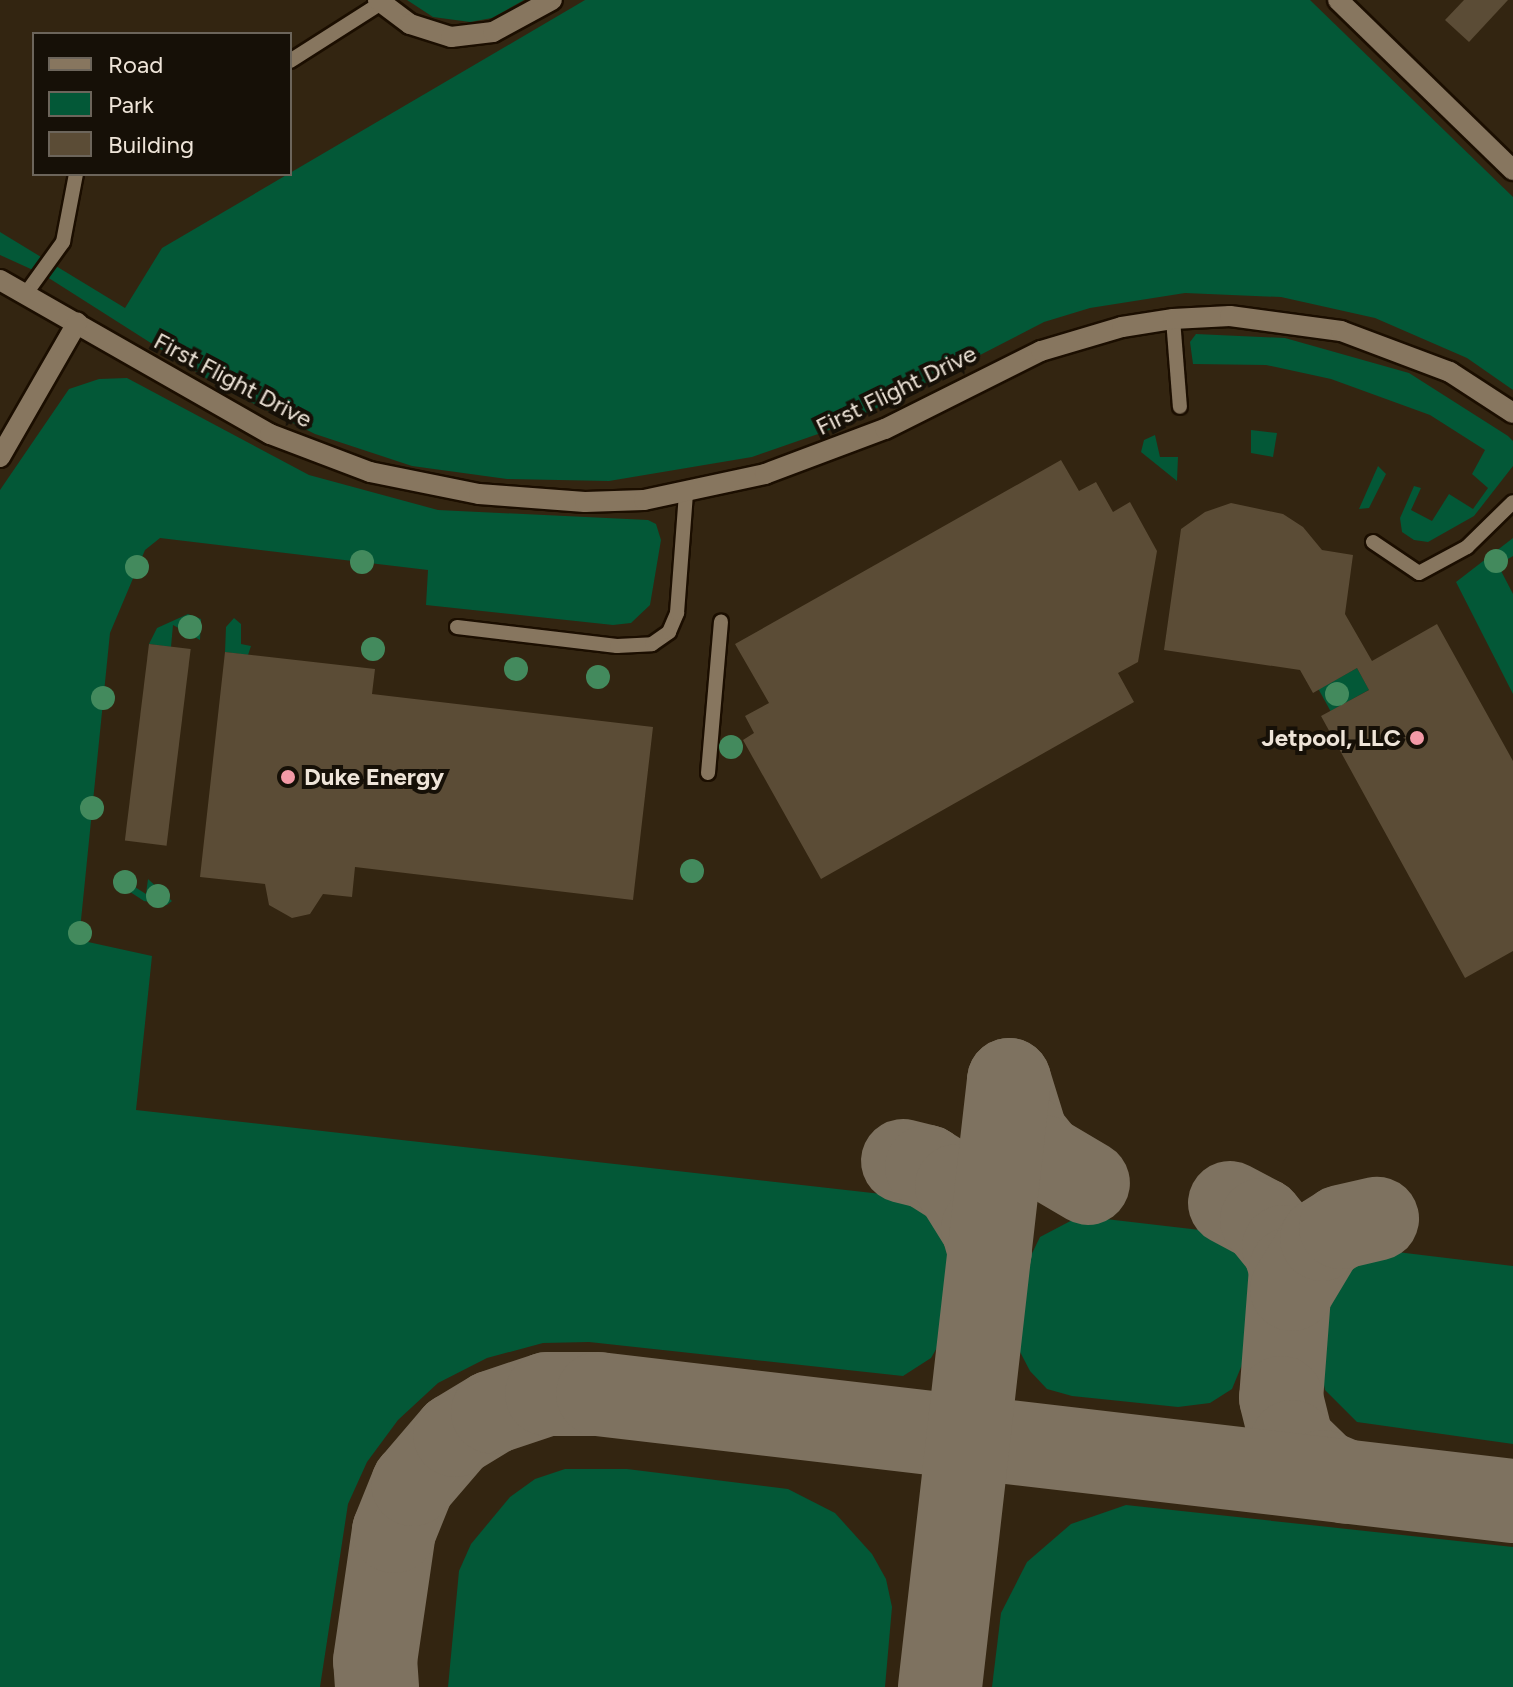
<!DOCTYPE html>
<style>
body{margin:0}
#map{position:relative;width:1513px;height:1687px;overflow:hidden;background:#332511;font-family:Figtree,sans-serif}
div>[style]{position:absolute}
.green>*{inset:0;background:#035837;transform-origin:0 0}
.taxiway>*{height:84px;margin:-42px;padding:0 42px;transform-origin:42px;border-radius:42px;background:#7e7260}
.building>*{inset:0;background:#5b4c36;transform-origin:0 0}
.roads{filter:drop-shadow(2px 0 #1b0e00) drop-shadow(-2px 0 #1b0e00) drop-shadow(0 2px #1b0e00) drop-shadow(0 -2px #1b0e00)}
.lane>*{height:14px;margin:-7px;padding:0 7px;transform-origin:7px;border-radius:7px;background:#87765f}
.street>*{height:20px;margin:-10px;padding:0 10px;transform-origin:10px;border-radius:10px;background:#87765f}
.trees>*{width:24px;height:24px;margin:-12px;border-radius:50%;background:#438a5d}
.dots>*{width:22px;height:22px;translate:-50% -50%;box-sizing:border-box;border:4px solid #161007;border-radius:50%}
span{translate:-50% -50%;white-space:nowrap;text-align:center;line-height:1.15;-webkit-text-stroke:8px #161007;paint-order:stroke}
.street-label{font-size:24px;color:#eee4d8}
.poi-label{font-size:24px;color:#eee4d8;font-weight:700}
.right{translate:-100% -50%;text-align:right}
.left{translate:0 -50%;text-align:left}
.legend{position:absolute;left:32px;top:32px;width:260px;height:144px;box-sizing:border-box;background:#161007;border:2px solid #6c655b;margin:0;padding:10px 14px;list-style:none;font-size:24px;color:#eee4d8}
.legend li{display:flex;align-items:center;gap:16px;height:40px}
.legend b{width:40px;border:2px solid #6c655b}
</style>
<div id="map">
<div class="green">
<i style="clip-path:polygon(407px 0,524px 0,492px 18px,470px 22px,433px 17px)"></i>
<i style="clip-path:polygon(585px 0,1310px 0,1513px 197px,1513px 390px,1467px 358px,1375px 318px,1281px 297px,1185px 293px,1090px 308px,1044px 322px,844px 425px,752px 457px,609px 481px,507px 479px,412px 466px,315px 434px,220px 387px,44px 275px,0 255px,0 232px,125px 308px,162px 248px)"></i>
<i style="clip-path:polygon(1196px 334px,1285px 338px,1409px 373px,1508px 436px,1513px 441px,1513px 466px,1474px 516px,1428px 542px,1414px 540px,1402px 532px,1400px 518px,1414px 486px,1421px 488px,1411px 510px,1432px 521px,1449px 494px,1473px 509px,1488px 488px,1472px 474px,1485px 450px,1430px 415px,1331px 379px,1266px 365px,1193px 364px,1190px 342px)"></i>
<i style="clip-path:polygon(127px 378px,309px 475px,438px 510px,648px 520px,656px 524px,661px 540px,650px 605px,631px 623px,613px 625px,426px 605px,428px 570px,160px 538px,145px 550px,110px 633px,79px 940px,152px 956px,136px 1110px,899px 1196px,925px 1207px,942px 1226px,949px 1245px,951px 1301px,945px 1334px,931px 1358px,903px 1376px,589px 1342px,543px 1343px,487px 1358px,438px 1383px,398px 1420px,367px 1462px,348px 1504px,320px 1687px,0 1687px,0 490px,69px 389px,99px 379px)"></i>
<i style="clip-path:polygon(1251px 430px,1277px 433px,1273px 457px,1251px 453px)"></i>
<i style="clip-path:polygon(1155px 435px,1160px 457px,1178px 457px,1177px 481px,1141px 452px,1144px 440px)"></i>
<i style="clip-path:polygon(1378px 466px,1386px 474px,1369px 508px,1359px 509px)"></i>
<i style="clip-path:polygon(1513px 538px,1513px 556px,1498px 565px,1513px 594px,1513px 694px,1456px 582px)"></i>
<i style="clip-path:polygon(188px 614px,201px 619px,200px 640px,173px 625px,171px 647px,149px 644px,157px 628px)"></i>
<i style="clip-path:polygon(234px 618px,241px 624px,241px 644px,251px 646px,248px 655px,225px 652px,226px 627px)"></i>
<i style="left:1357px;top:668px;width:25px;height:44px;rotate:61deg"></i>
<i style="clip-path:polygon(119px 877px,146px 894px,148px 879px,172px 901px,167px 905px,144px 901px,124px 888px)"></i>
<i style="clip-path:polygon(1080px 1216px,1200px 1230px,1227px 1240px,1245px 1259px,1254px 1283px,1253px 1338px,1232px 1389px,1210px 1403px,1178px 1407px,1072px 1396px,1047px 1389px,1030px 1371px,1019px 1350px,1016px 1326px,1020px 1278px,1040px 1237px)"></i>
<i style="clip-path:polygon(1397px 1252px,1513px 1266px,1513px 1444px,1357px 1422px,1325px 1390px,1316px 1345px,1334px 1279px,1352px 1264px)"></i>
<i style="clip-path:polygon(565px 1469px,627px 1469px,788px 1489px,835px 1513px,872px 1554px,886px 1579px,892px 1607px,885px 1687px,448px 1687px,459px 1571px,471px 1544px,510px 1497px,535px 1479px)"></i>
<i style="clip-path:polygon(1126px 1505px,1513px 1547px,1513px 1687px,992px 1687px,1001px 1613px,1027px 1562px,1071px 1524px)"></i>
</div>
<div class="taxiway">
<i style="left:1009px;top:1080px;width:58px;rotate:72.8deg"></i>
<i style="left:1026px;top:1135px;width:28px;rotate:51deg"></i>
<i style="left:1044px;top:1157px;width:51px;rotate:30.6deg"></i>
<i style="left:903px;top:1161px;width:25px;rotate:14deg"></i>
<i style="left:927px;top:1167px;width:36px;rotate:32deg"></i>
<i style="left:957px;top:1186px;width:49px;rotate:58.2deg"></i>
<i style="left:983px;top:1228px;width:25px;rotate:74deg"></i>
<i style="left:1230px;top:1203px;width:36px;rotate:28deg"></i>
<i style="left:1262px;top:1220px;width:35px;rotate:51deg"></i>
<i style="left:1284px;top:1247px;width:23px;rotate:72deg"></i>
<i style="left:1291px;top:1269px;width:129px;rotate:94.4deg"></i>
<i style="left:1281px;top:1398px;width:45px;rotate:76deg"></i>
<i style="left:1292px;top:1442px;width:43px;rotate:44.1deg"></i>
<i style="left:1323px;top:1472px;width:25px;rotate:23deg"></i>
<i style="left:1292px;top:1289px;width:58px;rotate:-59deg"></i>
<i style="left:1322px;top:1239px;width:22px;rotate:-32deg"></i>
<i style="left:1341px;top:1227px;width:37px;rotate:-13deg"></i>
<i style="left:377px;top:1687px;width:26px;rotate:-94deg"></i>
<i style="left:375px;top:1661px;width:131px;rotate:-81.7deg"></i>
<i style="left:394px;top:1531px;width:51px;rotate:-68deg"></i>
<i style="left:413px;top:1484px;width:65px;rotate:-49.4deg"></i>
<i style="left:455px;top:1435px;width:44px;rotate:-31.2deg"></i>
<i style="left:493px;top:1412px;width:57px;rotate:-18.4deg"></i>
<i style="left:547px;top:1394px;width:51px"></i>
<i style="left:598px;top:1394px;width:921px;rotate:6.67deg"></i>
<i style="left:940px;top:1687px;width:611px;rotate:-83.51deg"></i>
</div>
<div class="building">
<i style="clip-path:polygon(1464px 0,1508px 0,1469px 42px,1445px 20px)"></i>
<i style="clip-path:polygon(1061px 460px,1079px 491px,1096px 482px,1113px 512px,1130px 502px,1157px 551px,1138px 662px,1118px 673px,1134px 702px,821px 879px,743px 740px,754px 733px,745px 716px,769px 703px,735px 644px)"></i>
<i style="clip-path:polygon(1231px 503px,1283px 514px,1303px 527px,1322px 550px,1353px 555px,1345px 614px,1372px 661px,1437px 624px,1513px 761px,1513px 951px,1465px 978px,1321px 716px,1369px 690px,1357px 668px,1313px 693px,1300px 670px,1164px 650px,1181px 529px,1205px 512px)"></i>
<i style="left:149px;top:644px;width:42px;height:198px;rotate:7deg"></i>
<i style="clip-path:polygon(225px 652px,375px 669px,372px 694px,653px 727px,633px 900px,355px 867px,352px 897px,323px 894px,310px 914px,292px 918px,269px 905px,265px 884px,200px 877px)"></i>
</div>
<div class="roads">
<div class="lane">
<i style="left:290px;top:61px;width:108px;rotate:-32.5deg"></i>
<i style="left:27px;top:292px;width:62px;rotate:-54.2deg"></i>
<i style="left:63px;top:242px;width:69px;rotate:-79.2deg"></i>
<i style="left:1173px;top:319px;width:88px;rotate:85.5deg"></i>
<i style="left:1373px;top:542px;width:55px;rotate:34deg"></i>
<i style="left:1419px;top:573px;width:55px;rotate:-28.4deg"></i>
<i style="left:1467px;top:547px;width:64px;rotate:-44.4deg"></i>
<i style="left:457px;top:627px;width:161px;rotate:6.8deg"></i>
<i style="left:617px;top:646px;width:35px;rotate:-3deg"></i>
<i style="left:652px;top:644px;width:21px;rotate:-35deg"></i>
<i style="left:669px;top:632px;width:21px;rotate:-67deg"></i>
<i style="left:677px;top:613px;width:120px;rotate:-85.7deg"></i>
<i style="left:708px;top:773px;width:152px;rotate:-85.1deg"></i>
</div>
<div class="street">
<i style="left:378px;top:0;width:40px;rotate:37deg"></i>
<i style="left:410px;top:24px;width:43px;rotate:17.6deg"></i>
<i style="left:451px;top:37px;width:42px;rotate:-6.8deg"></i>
<i style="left:493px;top:32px;width:67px;rotate:-28.5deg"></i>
<i style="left:1338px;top:0;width:244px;rotate:44.2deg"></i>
<i style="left:0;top:280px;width:311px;rotate:29.7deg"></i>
<i style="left:270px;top:434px;width:107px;rotate:20.8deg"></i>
<i style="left:370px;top:472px;width:111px;rotate:11.4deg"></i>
<i style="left:479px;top:494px;width:106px;rotate:4.3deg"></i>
<i style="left:585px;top:502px;width:59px;rotate:-1.9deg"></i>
<i style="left:644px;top:500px;width:124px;rotate:-12.1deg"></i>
<i style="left:765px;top:474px;width:128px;rotate:-20.6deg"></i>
<i style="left:885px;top:429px;width:174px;rotate:-26.6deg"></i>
<i style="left:1041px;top:351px;width:84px;rotate:-16.5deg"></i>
<i style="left:1122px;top:327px;width:52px;rotate:-8.9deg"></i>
<i style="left:1173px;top:319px;width:57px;rotate:-3deg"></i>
<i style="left:1230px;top:316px;width:112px;rotate:7.7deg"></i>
<i style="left:1341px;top:331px;width:116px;rotate:20.6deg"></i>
<i style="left:1450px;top:372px;width:75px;rotate:33.1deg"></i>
<i style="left:0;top:457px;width:155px;rotate:-60.1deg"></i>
</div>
</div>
<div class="trees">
<i style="left:1496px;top:561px"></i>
<i style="left:362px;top:562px"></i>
<i style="left:137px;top:567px"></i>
<i style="left:190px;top:627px"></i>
<i style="left:373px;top:649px"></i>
<i style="left:516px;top:669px"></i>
<i style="left:598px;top:677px"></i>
<i style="left:1337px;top:694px"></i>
<i style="left:103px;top:698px"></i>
<i style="left:731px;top:747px"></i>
<i style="left:92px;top:808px"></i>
<i style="left:692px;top:871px"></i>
<i style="left:125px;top:882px"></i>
<i style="left:158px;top:896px"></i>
<i style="left:80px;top:933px"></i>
</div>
<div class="dots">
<i style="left:1417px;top:738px;background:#f39aa7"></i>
<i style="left:288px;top:777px;background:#f39aa7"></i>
</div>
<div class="street-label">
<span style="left:233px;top:380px;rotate:28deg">First Flight Drive</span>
<span style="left:896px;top:390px;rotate:-26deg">First Flight Drive</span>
</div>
<div class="poi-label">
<span class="right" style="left:1401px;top:738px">Jetpool, LLC</span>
<span class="left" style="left:304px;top:777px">Duke Energy</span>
</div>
<ul class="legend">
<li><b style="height:10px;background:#87765f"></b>Road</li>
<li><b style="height:22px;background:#035837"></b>Park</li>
<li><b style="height:22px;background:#5b4c36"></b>Building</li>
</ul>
</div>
